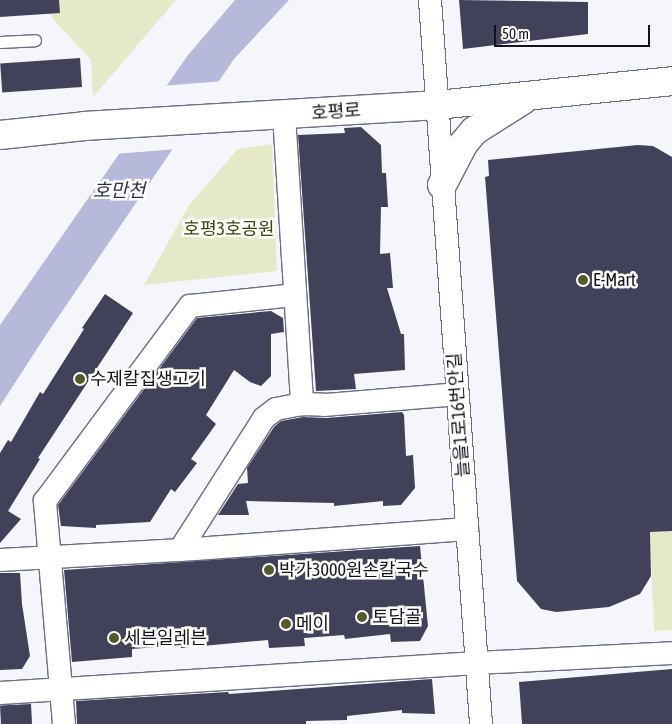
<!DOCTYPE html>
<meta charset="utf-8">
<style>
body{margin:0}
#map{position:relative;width:672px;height:724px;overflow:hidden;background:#f5f6fc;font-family:"Asap Condensed","Noto Sans KR",sans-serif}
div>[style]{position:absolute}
.green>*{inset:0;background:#e5e9c8}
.water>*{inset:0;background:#b6b9da}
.pier>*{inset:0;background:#f5f6fc}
.building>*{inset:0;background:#414259;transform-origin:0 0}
.roads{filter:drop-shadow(1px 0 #6b6c86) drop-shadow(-1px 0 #6b6c86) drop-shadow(0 1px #6b6c86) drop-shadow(0 -1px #6b6c86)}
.service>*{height:11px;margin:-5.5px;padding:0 5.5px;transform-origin:5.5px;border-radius:5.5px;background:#fff}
.minor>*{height:22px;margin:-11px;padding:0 11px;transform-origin:11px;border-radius:11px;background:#fff}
.tertiary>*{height:28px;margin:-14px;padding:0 14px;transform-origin:14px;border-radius:14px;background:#fff}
.dots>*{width:14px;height:14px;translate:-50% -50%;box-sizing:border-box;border:2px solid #fff;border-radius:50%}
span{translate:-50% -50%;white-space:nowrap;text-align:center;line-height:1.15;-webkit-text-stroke:5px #fff;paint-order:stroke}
.street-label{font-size:18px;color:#13131d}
.park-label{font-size:18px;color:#404308}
.poi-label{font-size:18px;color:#13131d}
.left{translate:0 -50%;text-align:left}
.water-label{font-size:19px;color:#2f2e5a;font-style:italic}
.scale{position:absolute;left:494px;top:25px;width:156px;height:22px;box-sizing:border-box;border:2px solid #13131d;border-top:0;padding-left:6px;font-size:15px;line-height:18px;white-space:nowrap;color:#13131d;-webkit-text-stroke:4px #fff;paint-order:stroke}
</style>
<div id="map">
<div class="green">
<i style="clip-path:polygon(46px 0,176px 0,93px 97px,91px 60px,52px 18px)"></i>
<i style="clip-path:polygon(272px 144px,277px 271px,144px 285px,190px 204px,238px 149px)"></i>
<i style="clip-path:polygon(672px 531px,672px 630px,654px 631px,650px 532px)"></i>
</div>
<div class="water">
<i style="clip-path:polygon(235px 0,289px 0,234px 59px,48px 332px,0 406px,0 325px,188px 55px)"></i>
</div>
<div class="pier">
<i style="clip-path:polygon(223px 81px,177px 149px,115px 154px,162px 86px)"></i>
</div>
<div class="building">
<i style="clip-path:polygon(0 0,59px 0,60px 13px,0 17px)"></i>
<i style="clip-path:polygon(459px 0,588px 2px,588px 34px,463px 49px)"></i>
<i style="left:80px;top:58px;width:29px;height:80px;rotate:86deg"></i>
<i style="clip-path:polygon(361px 127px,381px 145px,382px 173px,386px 173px,388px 207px,381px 207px,380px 254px,390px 253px,393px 288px,387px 288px,401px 334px,404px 334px,405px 370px,354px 374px,356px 389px,316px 391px,298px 135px,345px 133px,344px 128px)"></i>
<i style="clip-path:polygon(638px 145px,653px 146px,672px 157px,672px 531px,650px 532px,651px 576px,640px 594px,609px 607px,556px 612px,541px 609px,517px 581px,485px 177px,489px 176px,488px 160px)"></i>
<i style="clip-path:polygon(105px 294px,133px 313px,38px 458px,40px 459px,8px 511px,21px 519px,0 543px,0 453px,8px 440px,11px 442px,40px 392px,43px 394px,84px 329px,82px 328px)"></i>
<i style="clip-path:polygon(271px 311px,283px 318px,284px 332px,271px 334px,271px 376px,261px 386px,250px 382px,234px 370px,206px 415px,216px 424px,191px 459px,197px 463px,175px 492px,171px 489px,150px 522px,96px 525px,96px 528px,61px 526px,58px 505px,197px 318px)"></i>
<i style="clip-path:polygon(402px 412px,404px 415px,406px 456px,413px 455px,415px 488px,401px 505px,383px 506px,383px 501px,334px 506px,334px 503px,246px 501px,249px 515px,218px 515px,238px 484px,248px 483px,247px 468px,274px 427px,281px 421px,303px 417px,326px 418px)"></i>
<i style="clip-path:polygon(420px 546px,428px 626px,420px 641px,391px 642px,390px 634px,345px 639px,344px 635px,304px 638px,305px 646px,269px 648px,268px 640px,181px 648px,181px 645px,132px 649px,132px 657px,72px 662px,64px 570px)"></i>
<i style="clip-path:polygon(0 573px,20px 573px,22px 604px,30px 656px,22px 669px,0 670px)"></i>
<i style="clip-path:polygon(672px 669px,672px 724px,522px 724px,519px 682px)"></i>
<i style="clip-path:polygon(432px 679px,435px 714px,402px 713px,402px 710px,347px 716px,347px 720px,306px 721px,306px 724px,77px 724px,76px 701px,228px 692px,229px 694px)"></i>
<i style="left:31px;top:704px;width:20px;height:31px;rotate:87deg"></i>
</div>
<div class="roads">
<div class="service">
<i style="left:0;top:42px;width:35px;rotate:-3deg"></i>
</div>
<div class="minor">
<i style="left:430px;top:0;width:726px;rotate:85.97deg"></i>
<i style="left:284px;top:115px;width:290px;rotate:86.4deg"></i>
<i style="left:180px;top:550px;width:156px;rotate:-57.5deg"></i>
<i style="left:264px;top:418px;width:15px;rotate:-37deg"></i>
<i style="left:276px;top:409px;width:26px;rotate:-11deg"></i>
<i style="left:302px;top:404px;width:23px;rotate:2deg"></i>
<i style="left:325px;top:405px;width:133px;rotate:-4.7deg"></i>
<i style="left:0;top:560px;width:195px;rotate:-3.2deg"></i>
<i style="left:195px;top:549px;width:273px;rotate:-4.2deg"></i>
<i style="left:0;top:693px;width:478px;rotate:-3.6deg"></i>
<i style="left:477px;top:663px;width:195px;rotate:-2.9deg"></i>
<i style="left:64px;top:724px;width:224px;rotate:-94.9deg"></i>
<i style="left:45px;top:501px;width:243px;rotate:-53.4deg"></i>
<i style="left:190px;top:306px;width:105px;rotate:-6deg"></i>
</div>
<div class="tertiary">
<i style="left:0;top:135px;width:85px;rotate:-6deg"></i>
<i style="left:85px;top:126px;width:353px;rotate:-3.4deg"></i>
<i style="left:437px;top:105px;width:236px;rotate:-5.8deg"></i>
<i style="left:442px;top:185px;width:47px;rotate:-62.4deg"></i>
<i style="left:464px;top:143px;width:16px;rotate:-50deg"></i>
<i style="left:474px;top:131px;width:58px;rotate:-32.3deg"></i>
</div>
</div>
<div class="dots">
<i style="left:583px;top:280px;background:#565a28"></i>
<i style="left:80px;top:379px;background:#565a28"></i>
<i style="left:269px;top:570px;background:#565a28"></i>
<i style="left:362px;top:617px;background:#565a28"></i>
<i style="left:286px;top:624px;background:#565a28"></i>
<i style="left:114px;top:638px;background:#565a28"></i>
</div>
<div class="street-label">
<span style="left:336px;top:112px;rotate:-4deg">호평로</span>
<span style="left:459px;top:415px;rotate:-94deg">늘을1로16번안길</span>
</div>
<div class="park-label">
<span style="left:229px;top:229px">호평3호공원</span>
</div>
<div class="poi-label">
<span class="left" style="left:593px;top:280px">E-Mart</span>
<span class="left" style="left:90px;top:379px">수제칼집생고기</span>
<span class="left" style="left:279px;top:570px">박가3000원손칼국수</span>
<span class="left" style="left:372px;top:617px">토담골</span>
<span class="left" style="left:296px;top:624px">메이</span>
<span class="left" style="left:124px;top:638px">세븐일레븐</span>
</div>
<div class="water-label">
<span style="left:119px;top:191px">호만천</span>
</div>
<div class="scale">50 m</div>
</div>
